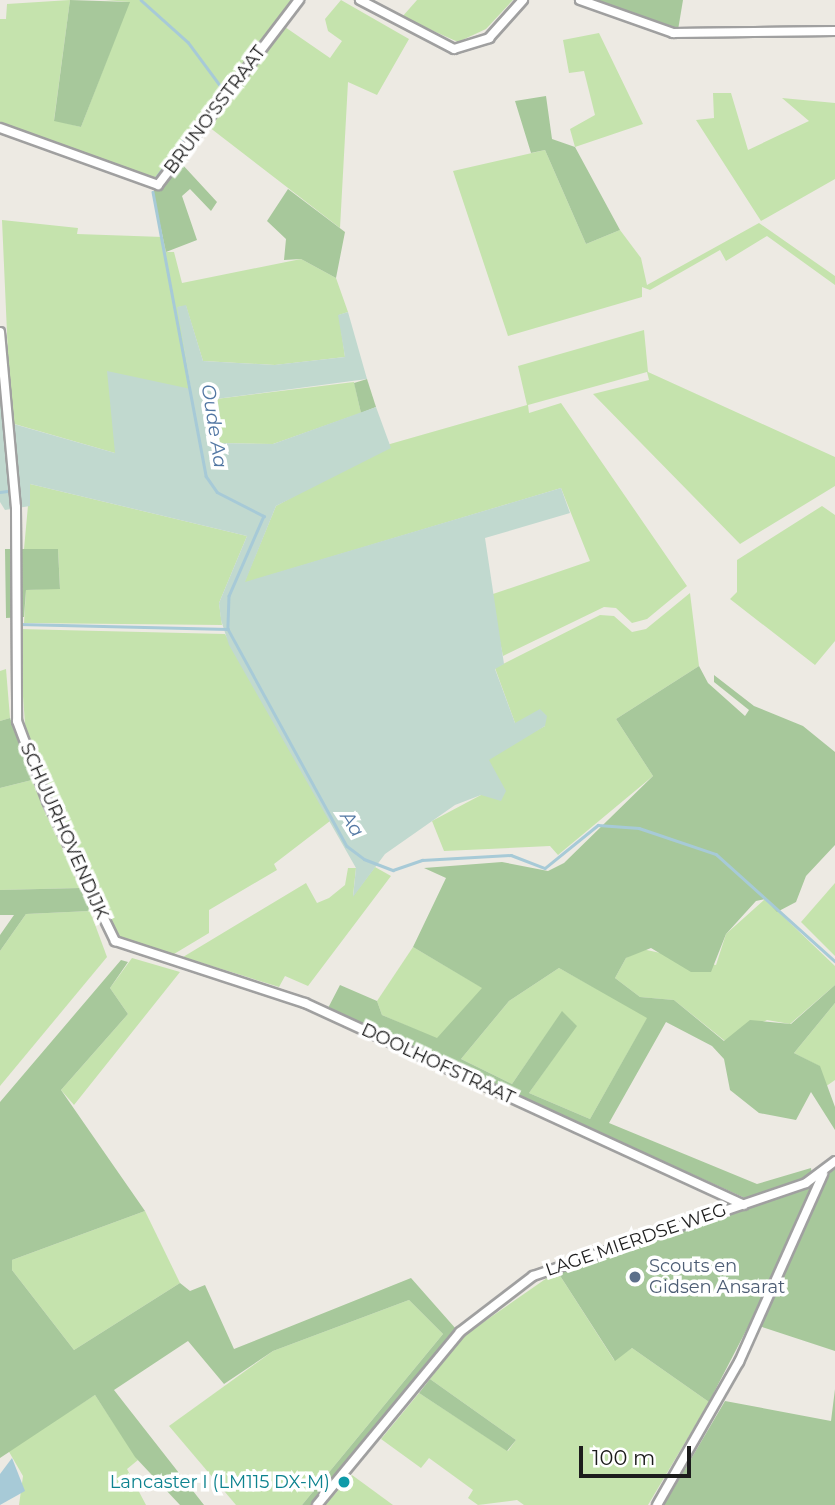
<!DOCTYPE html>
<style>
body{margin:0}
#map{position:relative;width:835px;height:1505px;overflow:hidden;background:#edeae3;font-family:Montserrat,sans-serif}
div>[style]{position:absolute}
.grass>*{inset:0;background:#c5e3ad}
.forest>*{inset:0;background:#a7c89b}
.wetland>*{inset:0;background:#c1d9cf}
.water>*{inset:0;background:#a7cad7}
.stream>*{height:2.5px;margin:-1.25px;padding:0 1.25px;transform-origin:1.25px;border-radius:1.25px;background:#a7cad7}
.roads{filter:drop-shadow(2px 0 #a0a0a0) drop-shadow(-2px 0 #a0a0a0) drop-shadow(0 2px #a0a0a0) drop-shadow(0 -2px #a0a0a0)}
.street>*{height:8px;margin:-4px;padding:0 4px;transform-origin:4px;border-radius:4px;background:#fff}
.dots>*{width:19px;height:19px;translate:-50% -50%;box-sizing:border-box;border:4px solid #fff;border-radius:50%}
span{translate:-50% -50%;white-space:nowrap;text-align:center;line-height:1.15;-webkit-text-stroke:7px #fff;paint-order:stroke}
.street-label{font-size:18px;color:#1c1c1c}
.service-label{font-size:18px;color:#4e5e75}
.left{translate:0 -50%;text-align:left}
.culture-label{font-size:18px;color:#0d838f}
.right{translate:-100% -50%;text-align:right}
.water-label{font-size:19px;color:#5277a3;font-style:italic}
.scale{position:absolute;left:579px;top:1446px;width:112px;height:32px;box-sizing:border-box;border:4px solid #1c1c1c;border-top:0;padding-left:9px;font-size:21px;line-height:24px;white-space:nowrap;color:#1c1c1c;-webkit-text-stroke:5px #fff;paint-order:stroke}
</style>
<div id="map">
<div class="grass">
<i style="clip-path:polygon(70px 0,54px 120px,81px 127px,129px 2px,105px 0,296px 0,153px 183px,0 123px,0 19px,6px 19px,7px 4px)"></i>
<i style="clip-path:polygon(341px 0,409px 39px,377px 95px,348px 82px,340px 228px,209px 127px,285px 27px,330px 58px,342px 41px,328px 31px,325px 19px)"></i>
<i style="clip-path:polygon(417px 0,513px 0,486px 29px,458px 42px,402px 17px)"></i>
<i style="clip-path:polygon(599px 33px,643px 124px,575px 147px,570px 129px,595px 115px,584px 71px,569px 73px,563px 40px)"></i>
<i style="clip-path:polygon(713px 93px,731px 93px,748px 150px,809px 121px,782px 98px,835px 103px,835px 179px,761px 221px,696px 120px,714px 118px)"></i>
<i style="clip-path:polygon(545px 150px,586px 244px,620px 230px,641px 258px,647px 285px,759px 223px,835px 276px,835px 285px,767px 236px,726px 261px,720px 250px,650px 290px,642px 287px,642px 297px,508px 336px,453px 171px)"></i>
<i style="clip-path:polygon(2px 220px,78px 228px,77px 234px,163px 237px,166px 252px,174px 252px,182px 283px,301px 259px,336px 278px,348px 312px,339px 315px,345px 357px,275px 365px,203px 361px,186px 306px,178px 307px,191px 389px,115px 453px,11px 423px)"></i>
<i style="clip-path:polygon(644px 330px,648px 372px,835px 457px,835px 486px,740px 544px,593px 394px,649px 380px,647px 372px,528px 405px,529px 413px,561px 403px,687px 586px,647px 619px,632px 623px,616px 608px,604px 607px,503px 656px,490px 595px,590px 561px,561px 488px,244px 583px,276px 506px,390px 444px,527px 405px,518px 366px)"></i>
<i style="clip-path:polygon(354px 382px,361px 413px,273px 444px,214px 443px,208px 400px)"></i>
<i style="clip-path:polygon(30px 484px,247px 536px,219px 603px,222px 625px,24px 623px,26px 590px,60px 588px,58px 549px,24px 549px)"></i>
<i style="clip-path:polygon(822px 506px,835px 515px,835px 641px,815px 665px,730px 599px,737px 592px,737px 560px)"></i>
<i style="clip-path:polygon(690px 593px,699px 666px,616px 719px,653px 776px,558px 855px,550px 846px,444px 851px,432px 821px,481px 795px,495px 773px,488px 760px,494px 753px,545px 726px,515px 723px,495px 668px,600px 615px,614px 616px,632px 632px,646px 629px)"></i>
<i style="clip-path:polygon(18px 629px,225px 634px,330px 821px,274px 864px,277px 870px,209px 910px,209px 933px,174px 954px,127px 944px,114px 930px,26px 737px)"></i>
<i style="clip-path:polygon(6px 669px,10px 718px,0 721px,0 671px)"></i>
<i style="clip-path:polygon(32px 780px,80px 888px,0 890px,0 788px)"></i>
<i style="clip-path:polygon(375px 867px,391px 876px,308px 986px,285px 976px,279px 987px,183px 957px,306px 883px,317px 903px,329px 898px,345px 885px,348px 868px,356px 868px,353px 896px)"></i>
<i style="clip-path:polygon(835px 883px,835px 956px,801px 922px)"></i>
<i style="clip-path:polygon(765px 899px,835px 966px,835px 985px,790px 1024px,767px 1020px,725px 1041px,674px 1000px,640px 997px,615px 978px,626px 958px,642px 949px,716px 965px,726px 934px)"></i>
<i style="clip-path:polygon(90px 911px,107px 957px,0 1086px,0 951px,26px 914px)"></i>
<i style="clip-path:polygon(413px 947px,483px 988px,437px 1039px,382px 1015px,377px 1001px)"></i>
<i style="clip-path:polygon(132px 958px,180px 972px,74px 1105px,61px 1090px,128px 1014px,110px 988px)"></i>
<i style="clip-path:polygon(559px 968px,648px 1017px,590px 1119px,529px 1093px,576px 1026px,562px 1012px,512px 1084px,461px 1059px,509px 1001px)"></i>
<i style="clip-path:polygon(835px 1003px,835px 1080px,825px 1087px,819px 1066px,794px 1053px)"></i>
<i style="clip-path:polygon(145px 1211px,180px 1283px,74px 1350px,12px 1270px,12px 1260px)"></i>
<i style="clip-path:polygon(557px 1271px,614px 1360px,632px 1348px,709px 1402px,648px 1505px,524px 1505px,517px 1500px,478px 1505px,468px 1498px,473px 1490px,429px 1458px,421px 1468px,381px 1439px,419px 1393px,508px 1451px,516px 1440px,430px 1379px,462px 1337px)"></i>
<i style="clip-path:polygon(409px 1300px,443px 1334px,302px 1505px,236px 1505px,169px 1426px,273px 1351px)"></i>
<i style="clip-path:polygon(95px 1395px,138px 1460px,127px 1469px,146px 1505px,19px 1505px,23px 1476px,8px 1450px)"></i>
<i style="clip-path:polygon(352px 1475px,393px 1505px,325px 1505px)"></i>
</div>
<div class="forest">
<i style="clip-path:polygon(70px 0,130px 2px,81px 127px,54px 121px)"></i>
<i style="clip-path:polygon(592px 0,683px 0,678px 30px)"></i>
<i style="clip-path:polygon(546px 96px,552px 139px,575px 147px,620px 230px,586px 244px,545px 150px,531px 153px,515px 101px)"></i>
<i style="clip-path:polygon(181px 163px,217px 202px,211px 211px,190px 189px,182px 196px,197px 240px,166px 252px,153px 192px)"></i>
<i style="clip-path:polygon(288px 189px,345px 232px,336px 278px,301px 259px,284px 260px,286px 239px,267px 221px)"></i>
<i style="clip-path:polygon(367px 379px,376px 407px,361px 413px,354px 383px)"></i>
<i style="clip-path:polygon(5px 549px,58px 549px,60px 589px,26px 590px,24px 617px,6px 618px)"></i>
<i style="clip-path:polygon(evenodd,699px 666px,708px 683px,745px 716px,749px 710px,714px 682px,714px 675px,754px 706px,803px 726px,835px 752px,835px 845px,806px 876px,796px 902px,777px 912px,765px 899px,756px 901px,726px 934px,711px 972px,691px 972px,651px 948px,626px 958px,615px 978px,640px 997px,674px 1000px,724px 1041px,750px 1020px,791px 1024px,835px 985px,835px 1003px,794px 1053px,820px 1066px,835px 1107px,835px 1130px,811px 1092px,796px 1120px,759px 1113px,730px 1090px,724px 1059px,712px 1046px,666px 1022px,609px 1123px,757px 1184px,811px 1168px,812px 1175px,745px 1198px,327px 1010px,340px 985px,377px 1001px,382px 1015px,437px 1038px,482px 988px,413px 947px,446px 878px,424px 868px,502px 862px,548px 871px,564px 863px,653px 776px,616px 719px,699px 666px,559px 968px,647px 1018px,590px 1119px,529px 1093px,577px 1026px,562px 1011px,512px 1084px,461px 1059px,509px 1001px,559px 968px)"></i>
<i style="clip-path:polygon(10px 718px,32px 780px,0 788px,0 721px)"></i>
<i style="clip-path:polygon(80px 888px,90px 911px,26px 914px,0 951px,0 935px,14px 915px,0 915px,0 890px)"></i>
<i style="clip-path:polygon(121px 960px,128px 962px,110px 988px,128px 1014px,61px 1090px,145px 1211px,12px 1260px,12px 1270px,74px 1350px,180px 1283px,190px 1291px,205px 1285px,234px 1349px,411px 1278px,456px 1329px,312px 1505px,302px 1505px,443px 1334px,409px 1300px,273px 1351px,224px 1384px,188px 1341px,114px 1390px,204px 1505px,180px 1505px,135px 1457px,95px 1395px,0 1458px,0 1102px)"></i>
<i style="clip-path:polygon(835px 1169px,835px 1351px,750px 1323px,709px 1402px,632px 1348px,615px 1361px,557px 1271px,814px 1185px)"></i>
<i style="clip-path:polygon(430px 1379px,516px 1440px,507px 1451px,419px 1393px)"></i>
<i style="clip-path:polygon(835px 1389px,835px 1505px,664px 1505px,725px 1401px,831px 1421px)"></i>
</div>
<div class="wetland">
<i style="clip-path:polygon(186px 305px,203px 361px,274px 365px,345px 357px,338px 315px,348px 312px,367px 379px,208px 400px,215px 443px,273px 444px,376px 407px,391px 448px,276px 506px,245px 582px,561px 488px,570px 513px,485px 538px,504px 664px,495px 669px,515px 723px,540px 709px,547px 716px,545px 726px,489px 760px,506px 791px,501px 801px,481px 795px,455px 805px,385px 854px,353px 897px,356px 868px,229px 645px,221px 620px,219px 603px,247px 536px,30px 484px,30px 506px,5px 510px,0 502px,0 393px,3px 421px,115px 453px,107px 371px,191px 389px,177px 307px)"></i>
</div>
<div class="water">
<i style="clip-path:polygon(12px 1458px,25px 1491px,0 1505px,0 1474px)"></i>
</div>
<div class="stream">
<i style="left:141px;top:0;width:63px;rotate:41.8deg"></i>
<i style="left:188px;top:42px;width:57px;rotate:53.5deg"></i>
<i style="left:222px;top:88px;width:114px;rotate:126.1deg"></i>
<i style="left:153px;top:192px;width:289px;rotate:79.4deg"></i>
<i style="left:206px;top:476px;width:19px;rotate:55deg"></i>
<i style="left:217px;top:492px;width:53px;rotate:27.1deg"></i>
<i style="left:264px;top:516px;width:87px;rotate:113.6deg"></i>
<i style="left:229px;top:596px;width:33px;rotate:92deg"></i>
<i style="left:0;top:492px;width:7px;rotate:-8deg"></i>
<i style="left:19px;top:492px;width:73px;rotate:89.2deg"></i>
<i style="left:19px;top:624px;width:209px;rotate:1.4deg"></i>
<i style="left:228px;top:629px;width:247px;rotate:61.3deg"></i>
<i style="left:347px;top:846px;width:21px;rotate:37deg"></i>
<i style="left:364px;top:859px;width:31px;rotate:21deg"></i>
<i style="left:393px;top:870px;width:31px;rotate:-19deg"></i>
<i style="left:422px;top:860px;width:89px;rotate:-3.2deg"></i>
<i style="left:511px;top:855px;width:36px;rotate:21deg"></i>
<i style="left:545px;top:868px;width:68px;rotate:-39.1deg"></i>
<i style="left:598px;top:825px;width:41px;rotate:4.2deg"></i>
<i style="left:639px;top:828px;width:81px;rotate:18.7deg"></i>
<i style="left:716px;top:854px;width:160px;rotate:42deg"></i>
</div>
<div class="roads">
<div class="street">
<i style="left:360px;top:0;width:106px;rotate:27.5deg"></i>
<i style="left:454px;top:49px;width:37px;rotate:-17deg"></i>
<i style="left:489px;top:38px;width:51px;rotate:-48.2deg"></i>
<i style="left:580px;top:0;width:99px;rotate:19.5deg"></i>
<i style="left:673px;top:33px;width:162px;rotate:-0.7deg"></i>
<i style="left:0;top:128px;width:168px;rotate:19.8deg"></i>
<i style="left:158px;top:185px;width:233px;rotate:-52.7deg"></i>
<i style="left:0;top:332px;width:176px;rotate:84.8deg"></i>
<i style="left:16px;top:507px;width:214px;rotate:89.7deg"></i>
<i style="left:17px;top:721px;width:85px;rotate:69.4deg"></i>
<i style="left:47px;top:801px;width:156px;rotate:64.1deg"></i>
<i style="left:115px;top:941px;width:200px;rotate:18.1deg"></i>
<i style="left:305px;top:1003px;width:483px;rotate:24.7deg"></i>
<i style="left:317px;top:1505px;width:224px;rotate:-50.4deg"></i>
<i style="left:460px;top:1332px;width:92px;rotate:-37.5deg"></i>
<i style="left:533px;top:1276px;width:288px;rotate:-18.8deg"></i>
<i style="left:806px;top:1183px;width:36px;rotate:-37deg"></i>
<i style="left:657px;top:1505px;width:165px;rotate:-60.2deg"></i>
<i style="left:739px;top:1362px;width:206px;rotate:-65.9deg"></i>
</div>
</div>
<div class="dots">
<i style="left:635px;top:1277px;background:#5c6f8a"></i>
<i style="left:344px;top:1482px;background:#0f9aa8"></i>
</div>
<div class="street-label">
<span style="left:215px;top:110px;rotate:-53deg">BRUNO'SSTRAAT</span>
<span style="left:64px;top:831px;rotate:66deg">SCHUURHOVENDIJK</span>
<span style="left:438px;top:1064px;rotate:25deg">DOOLHOFSTRAAT</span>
<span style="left:636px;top:1240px;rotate:-19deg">LAGE MIERDSE WEG</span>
</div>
<div class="service-label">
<span class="left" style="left:649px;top:1277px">Scouts en<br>Gidsen Ansarat</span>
</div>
<div class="culture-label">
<span class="right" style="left:330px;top:1482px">Lancaster I (LM115 DX-M)</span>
</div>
<div class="water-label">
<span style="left:214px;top:426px;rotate:81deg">Oude Aa</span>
<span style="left:352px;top:824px;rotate:57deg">Aa</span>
</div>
<div class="scale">100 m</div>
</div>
